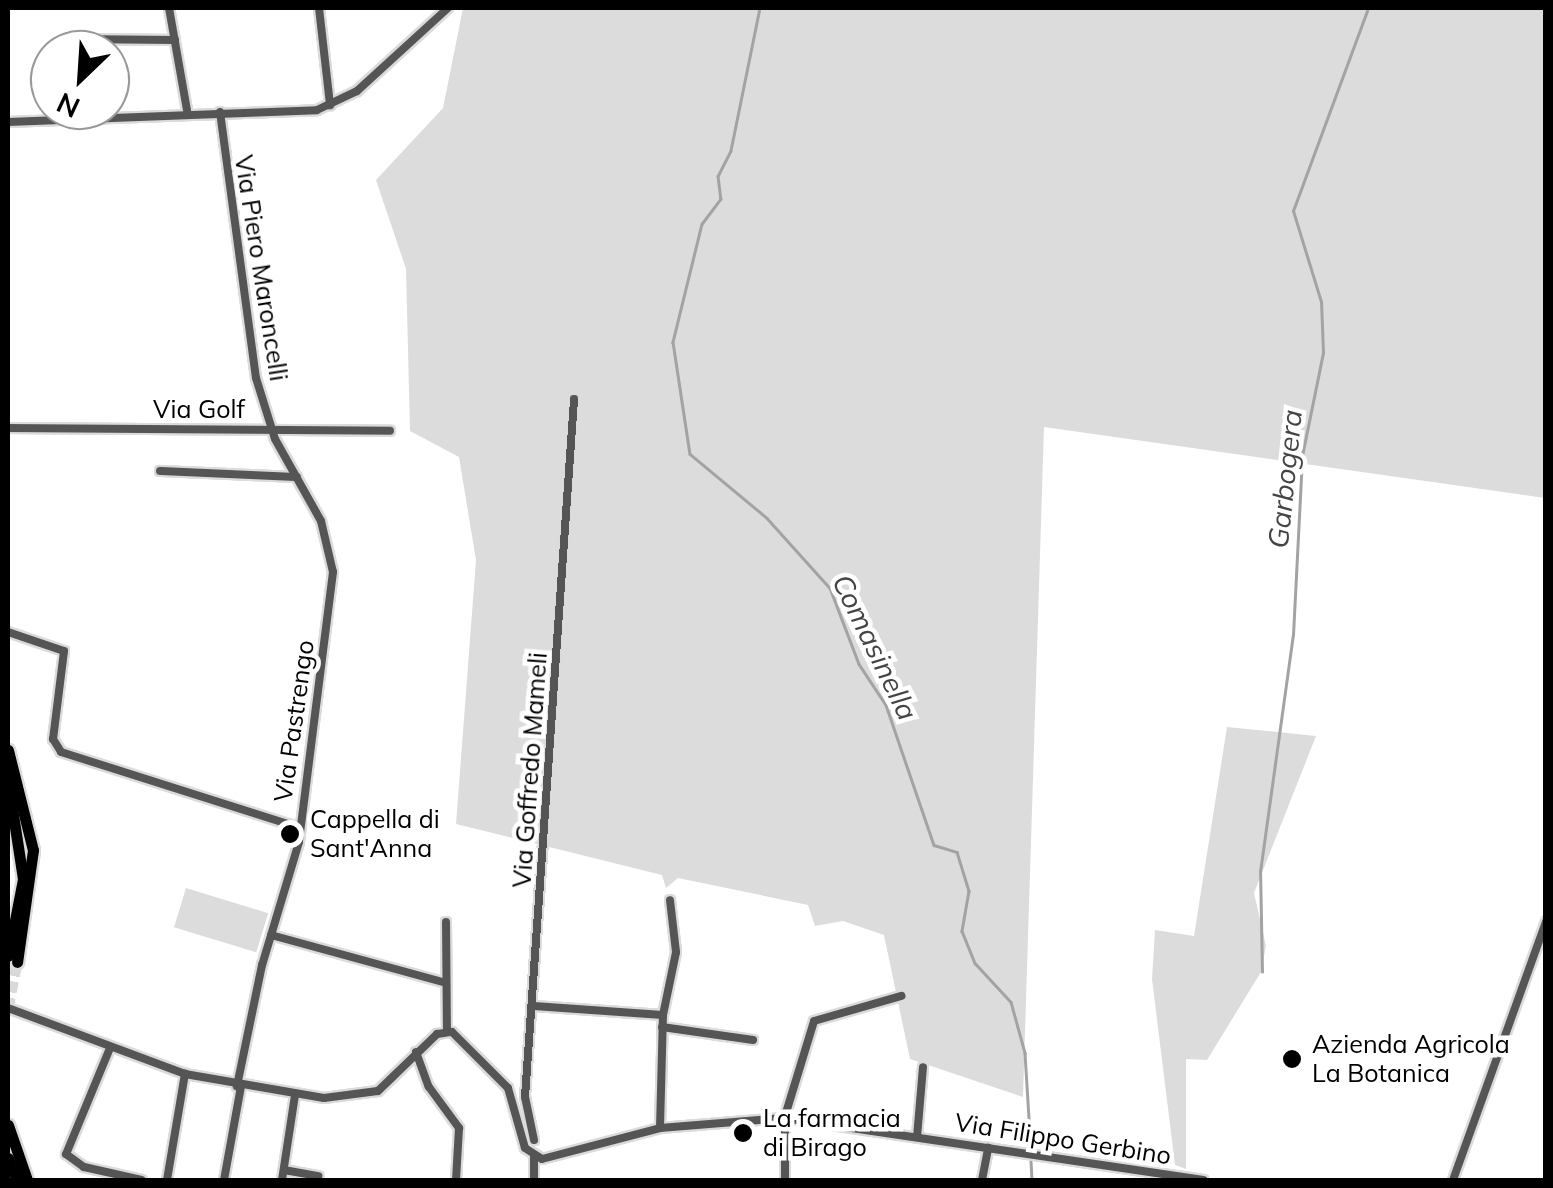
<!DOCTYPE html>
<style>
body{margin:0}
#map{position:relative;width:1553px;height:1188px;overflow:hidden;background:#fff;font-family:Mulish,sans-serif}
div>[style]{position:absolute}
.green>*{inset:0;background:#dcdcdc;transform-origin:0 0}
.stream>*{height:2.5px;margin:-1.25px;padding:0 1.25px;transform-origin:1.25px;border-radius:1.25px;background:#a3a3a3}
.highway-tunnel>*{height:11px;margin-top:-5.5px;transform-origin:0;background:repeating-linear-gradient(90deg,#d9d9d9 0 11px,transparent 0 16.5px)}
.roads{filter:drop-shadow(2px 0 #dbdbdb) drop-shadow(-2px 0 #dbdbdb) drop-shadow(0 2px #dbdbdb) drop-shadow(0 -2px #dbdbdb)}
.minor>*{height:8px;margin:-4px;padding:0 4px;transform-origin:4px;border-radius:4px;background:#555}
.highway>*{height:11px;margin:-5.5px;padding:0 5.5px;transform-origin:5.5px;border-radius:5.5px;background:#000}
.dots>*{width:28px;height:28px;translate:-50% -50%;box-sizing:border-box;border:5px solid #fff;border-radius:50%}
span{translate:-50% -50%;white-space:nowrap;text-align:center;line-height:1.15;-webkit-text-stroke:9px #fff;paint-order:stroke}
.street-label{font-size:25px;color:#000}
.poi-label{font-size:25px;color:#000}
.left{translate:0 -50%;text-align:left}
.water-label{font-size:28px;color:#444;font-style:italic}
.frame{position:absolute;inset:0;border:10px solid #000;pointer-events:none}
.north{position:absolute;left:30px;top:30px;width:100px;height:100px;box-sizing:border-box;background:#fff;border:2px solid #999;border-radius:50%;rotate:205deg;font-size:28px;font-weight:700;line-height:40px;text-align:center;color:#000}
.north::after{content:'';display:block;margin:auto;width:35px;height:45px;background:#000;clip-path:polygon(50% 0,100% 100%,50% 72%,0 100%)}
</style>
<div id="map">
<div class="green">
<i style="clip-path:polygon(463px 8px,1545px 8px,1545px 498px,1044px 427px,1023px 1097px,910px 1059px,884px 935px,843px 921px,815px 926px,808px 905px,678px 878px,666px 888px,662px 875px,456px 824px,476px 560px,459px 457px,410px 431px,406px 269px,376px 180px,443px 108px)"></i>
<i style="clip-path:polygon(1227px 727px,1316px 736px,1254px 893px,1266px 946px,1261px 972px,1207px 1060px,1186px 1059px,1186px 1169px,1175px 1165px,1152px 979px,1155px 930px,1194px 936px)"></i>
<i style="left:186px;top:888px;width:86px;height:41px;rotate:17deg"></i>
</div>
<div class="stream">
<i style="left:760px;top:8px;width:146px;rotate:101.5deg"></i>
<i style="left:731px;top:151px;width:28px;rotate:117deg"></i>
<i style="left:718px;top:176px;width:23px;rotate:83deg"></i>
<i style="left:721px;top:199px;width:31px;rotate:127deg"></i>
<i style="left:702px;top:224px;width:122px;rotate:103.8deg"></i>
<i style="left:673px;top:342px;width:113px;rotate:81.4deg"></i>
<i style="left:690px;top:454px;width:100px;rotate:39.7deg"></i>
<i style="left:767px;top:518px;width:94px;rotate:48deg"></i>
<i style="left:830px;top:588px;width:81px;rotate:69.1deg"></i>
<i style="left:859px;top:664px;width:49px;rotate:56.6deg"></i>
<i style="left:886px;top:705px;width:148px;rotate:71.1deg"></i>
<i style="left:934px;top:845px;width:24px;rotate:17deg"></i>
<i style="left:957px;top:852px;width:41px;rotate:72.9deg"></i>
<i style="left:969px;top:891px;width:41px;rotate:99.9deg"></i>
<i style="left:962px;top:931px;width:35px;rotate:68deg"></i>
<i style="left:975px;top:963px;width:53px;rotate:47.3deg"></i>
<i style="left:1011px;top:1002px;width:53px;rotate:74.6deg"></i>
<i style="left:1025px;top:1053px;width:97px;rotate:86.5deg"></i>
<i style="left:1262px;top:972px;width:100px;rotate:-91.1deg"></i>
<i style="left:1260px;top:872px;width:239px;rotate:-82.1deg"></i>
<i style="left:1293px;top:635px;width:179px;rotate:-87.1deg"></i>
<i style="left:1302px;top:456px;width:105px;rotate:-78.5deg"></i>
<i style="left:1323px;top:353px;width:51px;rotate:-92.2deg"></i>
<i style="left:1321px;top:302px;width:95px;rotate:-107.1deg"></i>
<i style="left:1293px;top:211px;width:216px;rotate:-69.7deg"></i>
<i style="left:1031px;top:1161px;width:19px;rotate:87deg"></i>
</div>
<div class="highway-tunnel">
<i style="left:8px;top:1008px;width:47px;rotate:-78.9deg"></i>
</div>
<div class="roads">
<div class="minor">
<i style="left:169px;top:8px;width:104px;rotate:80deg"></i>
<i style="left:319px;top:8px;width:98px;rotate:83.5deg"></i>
<i style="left:63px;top:50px;width:14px;rotate:-51deg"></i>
<i style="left:72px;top:39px;width:103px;rotate:0.6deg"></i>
<i style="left:220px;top:112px;width:268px;rotate:82.3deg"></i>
<i style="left:256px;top:378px;width:64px;rotate:72.7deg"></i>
<i style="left:275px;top:439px;width:94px;rotate:60.7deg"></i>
<i style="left:321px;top:521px;width:52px;rotate:76.8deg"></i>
<i style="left:333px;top:572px;width:272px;rotate:97.2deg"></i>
<i style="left:299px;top:842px;width:128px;rotate:106.7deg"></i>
<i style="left:262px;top:965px;width:124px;rotate:101.7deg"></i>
<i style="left:8px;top:122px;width:309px;rotate:-2.2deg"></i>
<i style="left:317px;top:110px;width:44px;rotate:-25.4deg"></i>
<i style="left:357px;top:91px;width:123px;rotate:-42.4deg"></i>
<i style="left:8px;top:428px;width:382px;rotate:0.4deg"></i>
<i style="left:160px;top:471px;width:137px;rotate:2.5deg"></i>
<i style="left:8px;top:632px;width:59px;rotate:18.7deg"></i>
<i style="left:64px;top:651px;width:89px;rotate:97.1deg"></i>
<i style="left:53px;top:739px;width:15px;rotate:58deg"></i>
<i style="left:61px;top:752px;width:248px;rotate:17.6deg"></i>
<i style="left:446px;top:922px;width:109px;rotate:89.5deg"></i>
<i style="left:271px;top:935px;width:181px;rotate:15.3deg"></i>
<i style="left:534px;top:1006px;width:129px;rotate:4deg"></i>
<i style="left:8px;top:1008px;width:189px;rotate:20.4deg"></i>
<i style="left:185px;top:1074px;width:141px;rotate:9.8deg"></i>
<i style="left:324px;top:1098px;width:54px;rotate:-7.4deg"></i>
<i style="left:378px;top:1091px;width:82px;rotate:-44deg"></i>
<i style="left:437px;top:1034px;width:15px;rotate:-8deg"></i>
<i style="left:452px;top:1032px;width:79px;rotate:45deg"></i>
<i style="left:508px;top:1088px;width:62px;rotate:74.2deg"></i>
<i style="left:525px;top:1148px;width:20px;rotate:33deg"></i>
<i style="left:542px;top:1159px;width:122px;rotate:-14.7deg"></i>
<i style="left:660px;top:1128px;width:124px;rotate:-4.6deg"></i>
<i style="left:784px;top:1118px;width:424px;rotate:8.4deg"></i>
<i style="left:662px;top:1027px;width:92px;rotate:8.1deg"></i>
<i style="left:110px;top:1048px;width:115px;rotate:112.5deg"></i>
<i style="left:66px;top:1154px;width:22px;rotate:36deg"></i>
<i style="left:84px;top:1167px;width:59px;rotate:12.6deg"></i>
<i style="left:416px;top:1052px;width:37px;rotate:70deg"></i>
<i style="left:429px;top:1087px;width:51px;rotate:53.8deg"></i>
<i style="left:459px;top:1128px;width:52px;rotate:93.3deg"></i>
<i style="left:660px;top:1128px;width:113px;rotate:-88.5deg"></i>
<i style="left:663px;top:1015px;width:64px;rotate:-78.3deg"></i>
<i style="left:676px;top:952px;width:52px;rotate:-96.6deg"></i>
<i style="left:917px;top:1137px;width:70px;rotate:-85.1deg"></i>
<i style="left:534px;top:1140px;width:44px;rotate:-101.8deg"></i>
<i style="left:525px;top:1097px;width:700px;rotate:-85.98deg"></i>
<i style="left:284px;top:1170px;width:35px;rotate:10deg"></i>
<i style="left:167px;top:1180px;width:108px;rotate:-80.4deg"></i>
<i style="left:224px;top:1180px;width:96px;rotate:-79.7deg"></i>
<i style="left:282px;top:1180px;width:86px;rotate:-81.3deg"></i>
<i style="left:534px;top:1180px;width:23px;rotate:-90deg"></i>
<i style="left:785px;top:1180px;width:64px;rotate:-90deg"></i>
<i style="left:785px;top:1116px;width:99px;rotate:-73deg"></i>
<i style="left:814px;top:1021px;width:91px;rotate:-16deg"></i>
<i style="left:982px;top:1180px;width:33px;rotate:-79deg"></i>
<i style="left:1453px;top:1180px;width:275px;rotate:-70.2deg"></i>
</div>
<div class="highway">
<i style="left:8px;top:750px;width:103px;rotate:76deg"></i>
<i style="left:33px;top:850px;width:113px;rotate:98.1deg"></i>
<i style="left:8px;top:782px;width:98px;rotate:81.2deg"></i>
<i style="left:23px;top:879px;width:78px;rotate:101deg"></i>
<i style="left:8px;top:1125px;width:58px;rotate:70.9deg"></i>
<i style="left:8px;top:1158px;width:24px;rotate:68deg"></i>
</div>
</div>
<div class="dots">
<i style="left:290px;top:834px;background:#000"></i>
<i style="left:1292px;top:1059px;background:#000"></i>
<i style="left:743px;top:1133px;background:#000"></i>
</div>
<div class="street-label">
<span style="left:261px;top:268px;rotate:81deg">Via Piero Maroncelli</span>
<span style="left:199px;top:409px">Via Golf</span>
<span style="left:294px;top:721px;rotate:-82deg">Via Pastrengo</span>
<span style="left:530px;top:770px;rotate:-86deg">Via Goffredo Mameli</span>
<span style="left:1063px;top:1139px;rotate:9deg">Via Filippo Gerbino</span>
</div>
<div class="poi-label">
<span class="left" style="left:310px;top:834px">Cappella di<br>Sant'Anna</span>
<span class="left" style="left:1312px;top:1059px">Azienda Agricola<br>La Botanica</span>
<span class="left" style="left:763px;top:1133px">La farmacia<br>di Birago</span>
</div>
<div class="water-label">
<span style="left:1285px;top:479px;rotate:-84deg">Garbogera</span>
<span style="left:875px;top:647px;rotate:64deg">Comasinella</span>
</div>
<div class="frame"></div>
<div class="north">N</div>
</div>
